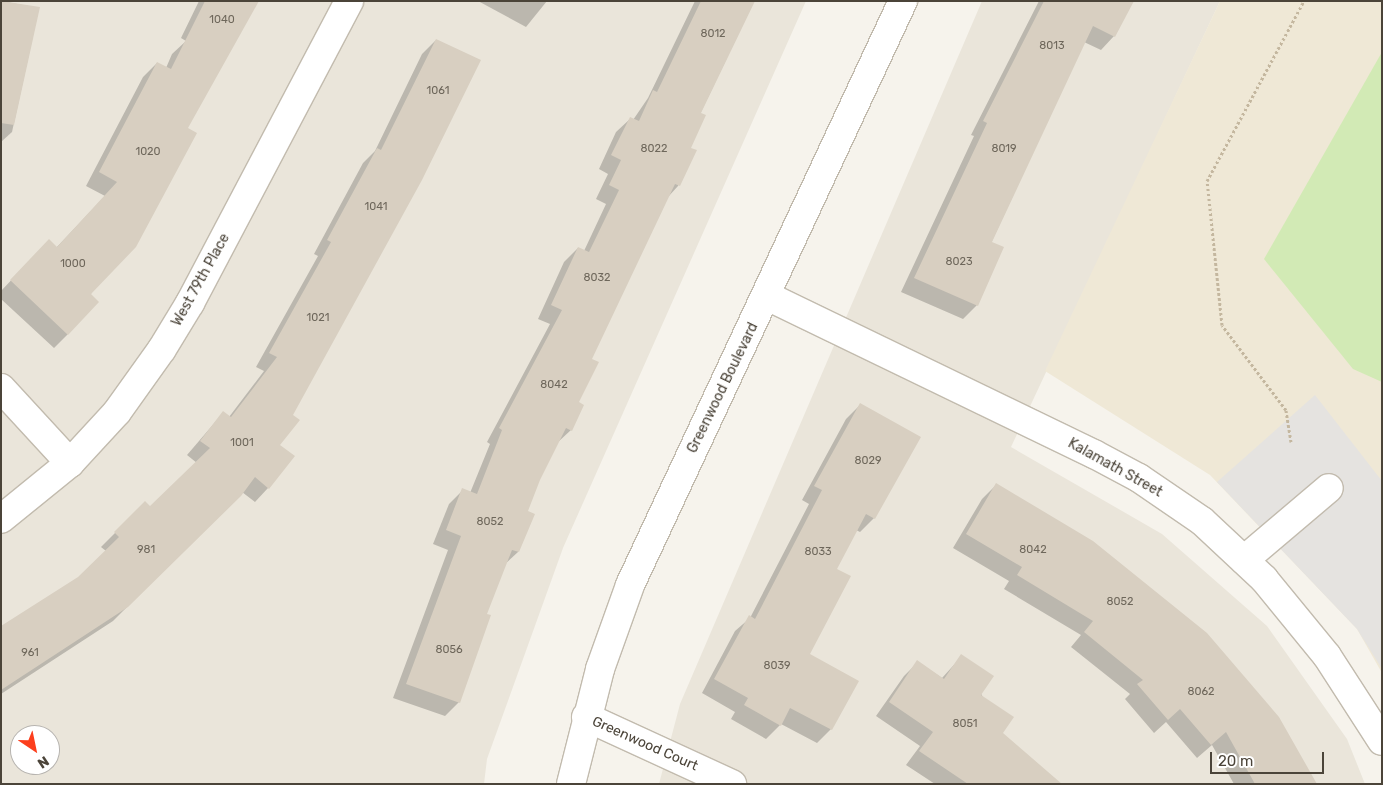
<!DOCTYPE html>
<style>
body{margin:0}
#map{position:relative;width:1383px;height:785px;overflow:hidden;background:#f6f3ec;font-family:Rubik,sans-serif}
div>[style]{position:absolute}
.residential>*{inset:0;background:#eae5da}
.education>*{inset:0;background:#efe8d6}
.green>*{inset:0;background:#d2eab5}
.parking>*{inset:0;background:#e5e3e0}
.shadow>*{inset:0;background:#0003}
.building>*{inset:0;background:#d8cfc1}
.path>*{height:3px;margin-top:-1.5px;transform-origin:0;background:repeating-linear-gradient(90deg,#c4b79f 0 2.5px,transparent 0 5px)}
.roads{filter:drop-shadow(1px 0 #c2bbae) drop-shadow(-1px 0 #c2bbae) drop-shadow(0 1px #c2bbae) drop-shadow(0 -1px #c2bbae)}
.minor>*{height:28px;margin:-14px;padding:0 14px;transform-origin:14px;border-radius:14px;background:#fff}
span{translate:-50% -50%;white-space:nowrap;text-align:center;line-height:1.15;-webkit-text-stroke:4px #fff;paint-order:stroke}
.number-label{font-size:11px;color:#6e675b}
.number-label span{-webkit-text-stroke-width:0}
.street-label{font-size:14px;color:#4b4439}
.frame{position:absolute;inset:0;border:2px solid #4b4439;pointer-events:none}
.north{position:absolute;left:10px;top:725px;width:50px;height:50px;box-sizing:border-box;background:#fff;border:1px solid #b7b4b0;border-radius:50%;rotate:146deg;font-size:14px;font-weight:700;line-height:20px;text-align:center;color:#4b4439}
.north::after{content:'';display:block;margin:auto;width:18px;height:22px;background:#fc3f1d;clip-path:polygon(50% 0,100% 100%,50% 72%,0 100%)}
.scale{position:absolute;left:1210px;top:752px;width:114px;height:22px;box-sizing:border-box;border:2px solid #4b4439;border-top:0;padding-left:6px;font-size:15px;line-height:18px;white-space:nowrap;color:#4b4439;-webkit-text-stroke:4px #fff;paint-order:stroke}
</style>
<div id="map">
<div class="residential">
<i style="clip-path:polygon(evenodd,1px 1px,806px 1px,563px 548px,487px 759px,484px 784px,1px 784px,1px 1px,20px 735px,50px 735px,50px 765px,20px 765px,20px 735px)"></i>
<i style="clip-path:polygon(982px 1px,1220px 1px,1011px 447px,1162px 534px,1267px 626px,1347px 739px,1365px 784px,659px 784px,680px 704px)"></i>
</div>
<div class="education">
<i style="clip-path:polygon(1220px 1px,1382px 1px,1382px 673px,1357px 629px,1210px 475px,1045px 371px)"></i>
</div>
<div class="green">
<i style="clip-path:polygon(1382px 52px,1382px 382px,1353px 369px,1264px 259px)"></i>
</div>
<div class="parking">
<i style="clip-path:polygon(1315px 395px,1382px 481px,1382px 669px,1357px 629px,1217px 482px)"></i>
</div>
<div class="shadow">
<i style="clip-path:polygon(1px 1px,39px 8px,12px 132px,1px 142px)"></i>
<i style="clip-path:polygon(199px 1px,258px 1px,68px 334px,54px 348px,1px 299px,1px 291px,35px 255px,56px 248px,105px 196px,86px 186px,143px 77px,157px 63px,166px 68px,172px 54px,186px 41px,181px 38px)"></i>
<i style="clip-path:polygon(478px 1px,547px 1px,526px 27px)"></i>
<i style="clip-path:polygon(695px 1px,754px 1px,700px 114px,689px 148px,695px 151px,678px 186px,668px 197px,590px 359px,571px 430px,557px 443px,539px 479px,526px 511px,518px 552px,505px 564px,485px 615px,459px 702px,445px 716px,393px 698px,448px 550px,433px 544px,449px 504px,463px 490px,470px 493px,490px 444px,487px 442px,550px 324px,538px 319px,564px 262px,578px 248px,584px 251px,606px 204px,596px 199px,608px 174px,599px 169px,616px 132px,630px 119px,633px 120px,648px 98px)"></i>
<i style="clip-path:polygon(1039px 1px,1132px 1px,1114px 36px,1101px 50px,1084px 42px,991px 243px,977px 305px,963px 319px,901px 292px,974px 136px,971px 135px)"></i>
<i style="clip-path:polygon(436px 40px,279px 445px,268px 488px,255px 502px,242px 492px,113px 621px,1px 694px,1px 628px,78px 578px,106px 551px,101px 547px,145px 503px,150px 508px,197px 463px,187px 455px,223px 413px,229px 417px,264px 371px,256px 367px,318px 256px,314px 254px,363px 163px,375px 151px,422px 54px)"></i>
<i style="clip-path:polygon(860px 405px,874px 518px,860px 532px,856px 530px,836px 569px,808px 655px,831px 729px,817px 743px,781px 724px,766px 739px,731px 719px,735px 712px,702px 693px,735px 631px,750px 618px,809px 504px,802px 500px,846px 419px)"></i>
<i style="clip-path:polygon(996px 485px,1315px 784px,1234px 784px,1212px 745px,1197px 758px,1166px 722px,1154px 733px,1125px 699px,1130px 694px,1071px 647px,1081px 635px,1004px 589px,1009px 581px,953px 548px,982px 499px)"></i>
<i style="clip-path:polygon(962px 656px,1001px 733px,1060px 784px,935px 784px,906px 765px,920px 746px,876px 716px,904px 676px,918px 662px,942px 678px)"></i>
</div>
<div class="building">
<i style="clip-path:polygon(1px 1px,40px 7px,14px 125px,1px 123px)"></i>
<i style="clip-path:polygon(205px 1px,259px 1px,188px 128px,197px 133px,136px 247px,91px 294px,99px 302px,68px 335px,10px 280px,49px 239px,57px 247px,117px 182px,99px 172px,157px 62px,171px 69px)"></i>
<i style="clip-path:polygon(701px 1px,755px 1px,701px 113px,706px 115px,691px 148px,697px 150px,680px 186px,675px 184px,592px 359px,599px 362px,579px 402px,584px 405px,572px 431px,566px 428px,540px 480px,528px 511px,535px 514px,519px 552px,512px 550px,487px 614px,491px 615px,460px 703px,406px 684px,461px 536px,446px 530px,462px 488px,477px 494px,502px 430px,499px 428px,562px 310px,551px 305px,578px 247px,589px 252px,619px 190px,609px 185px,621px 160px,611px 155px,630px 117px,639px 121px,653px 90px,657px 92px)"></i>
<i style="clip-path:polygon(1044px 1px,1134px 1px,1115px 37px,1093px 26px,992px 242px,1004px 247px,978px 306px,914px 278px,987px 123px,983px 121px)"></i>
<i style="clip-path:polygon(436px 39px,481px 60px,422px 180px,293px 415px,300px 420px,280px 445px,295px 456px,269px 489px,255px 477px,241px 496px,128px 607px,1px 690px,1px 626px,78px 577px,119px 537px,114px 532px,145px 501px,150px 506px,210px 448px,200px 441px,223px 411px,231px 417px,277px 357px,269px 353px,331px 242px,327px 240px,377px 148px,381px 150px)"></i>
<i style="clip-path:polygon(860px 403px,921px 437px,875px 519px,866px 514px,837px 569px,851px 576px,810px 654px,859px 681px,832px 730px,790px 708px,781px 726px,744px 705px,748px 698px,714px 679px,749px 615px,755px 619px,822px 490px,814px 486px)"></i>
<i style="clip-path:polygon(996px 483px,1093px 541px,1207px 633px,1279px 717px,1317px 784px,1255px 784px,1226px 732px,1211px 745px,1180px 709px,1168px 720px,1137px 684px,1143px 680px,1084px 632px,1093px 621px,1017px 575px,1022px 567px,966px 534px)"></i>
<i style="clip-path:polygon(961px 654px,994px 676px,981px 695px,1014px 717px,1003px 733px,1062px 784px,968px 784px,919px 751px,933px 732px,889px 702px,917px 660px,944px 679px)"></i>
</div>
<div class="path">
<i style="left:1291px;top:442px;width:32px;rotate:-99deg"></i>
<i style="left:1286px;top:410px;width:106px;rotate:-127deg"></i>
<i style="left:1222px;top:325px;width:145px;rotate:-95.9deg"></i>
<i style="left:1207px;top:181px;width:204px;rotate:-61.7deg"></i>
</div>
<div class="roads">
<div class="minor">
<i style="left:767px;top:296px;width:363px;rotate:25.8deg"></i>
<i style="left:1094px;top:454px;width:51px;rotate:28.1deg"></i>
<i style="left:1139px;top:478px;width:76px;rotate:34.3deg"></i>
<i style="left:1202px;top:521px;width:85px;rotate:43.1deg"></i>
<i style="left:1264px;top:579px;width:99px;rotate:50.7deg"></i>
<i style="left:1327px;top:656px;width:101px;rotate:57.1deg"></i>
<i style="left:1px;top:388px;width:102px;rotate:47.4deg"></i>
<i style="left:1px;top:519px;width:89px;rotate:-39.1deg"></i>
<i style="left:70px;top:463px;width:69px;rotate:-47.3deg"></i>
<i style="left:117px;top:412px;width:77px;rotate:-54.5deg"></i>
<i style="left:162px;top:349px;width:54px;rotate:-58.7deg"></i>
<i style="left:190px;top:303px;width:341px;rotate:-62.2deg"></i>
<i style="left:1244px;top:560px;width:111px;rotate:-40.3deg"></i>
<i style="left:586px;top:717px;width:161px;rotate:24.7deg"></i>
<i style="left:571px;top:784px;width:119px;rotate:-75.8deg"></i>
<i style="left:600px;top:669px;width:89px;rotate:-70.3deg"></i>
<i style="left:630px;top:585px;width:645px;rotate:-64.95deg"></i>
</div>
</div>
<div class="number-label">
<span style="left:222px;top:20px">1040</span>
<span style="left:713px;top:34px">8012</span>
<span style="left:1052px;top:46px">8013</span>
<span style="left:438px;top:91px">1061</span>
<span style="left:654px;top:149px">8022</span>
<span style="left:1004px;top:149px">8019</span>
<span style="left:148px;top:152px">1020</span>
<span style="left:376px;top:207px">1041</span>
<span style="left:959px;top:262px">8023</span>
<span style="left:73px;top:264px">1000</span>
<span style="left:597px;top:278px">8032</span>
<span style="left:318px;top:318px">1021</span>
<span style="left:554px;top:385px">8042</span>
<span style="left:242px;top:443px">1001</span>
<span style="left:868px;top:461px">8029</span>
<span style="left:490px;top:522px">8052</span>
<span style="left:146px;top:550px">981</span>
<span style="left:1033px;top:550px">8042</span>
<span style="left:818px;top:552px">8033</span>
<span style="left:1120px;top:602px">8052</span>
<span style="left:449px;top:650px">8056</span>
<span style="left:30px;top:653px">961</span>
<span style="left:777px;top:666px">8039</span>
<span style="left:1201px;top:692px">8062</span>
<span style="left:965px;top:724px">8051</span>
</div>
<div class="street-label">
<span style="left:201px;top:280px;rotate:-61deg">West 79th Place</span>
<span style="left:723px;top:388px;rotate:-64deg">Greenwood Boulevard</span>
<span style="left:1115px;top:468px;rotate:29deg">Kalamath Street</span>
<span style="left:645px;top:744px;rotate:24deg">Greenwood Court</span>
</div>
<div class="frame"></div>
<div class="north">N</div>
<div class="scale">20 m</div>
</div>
